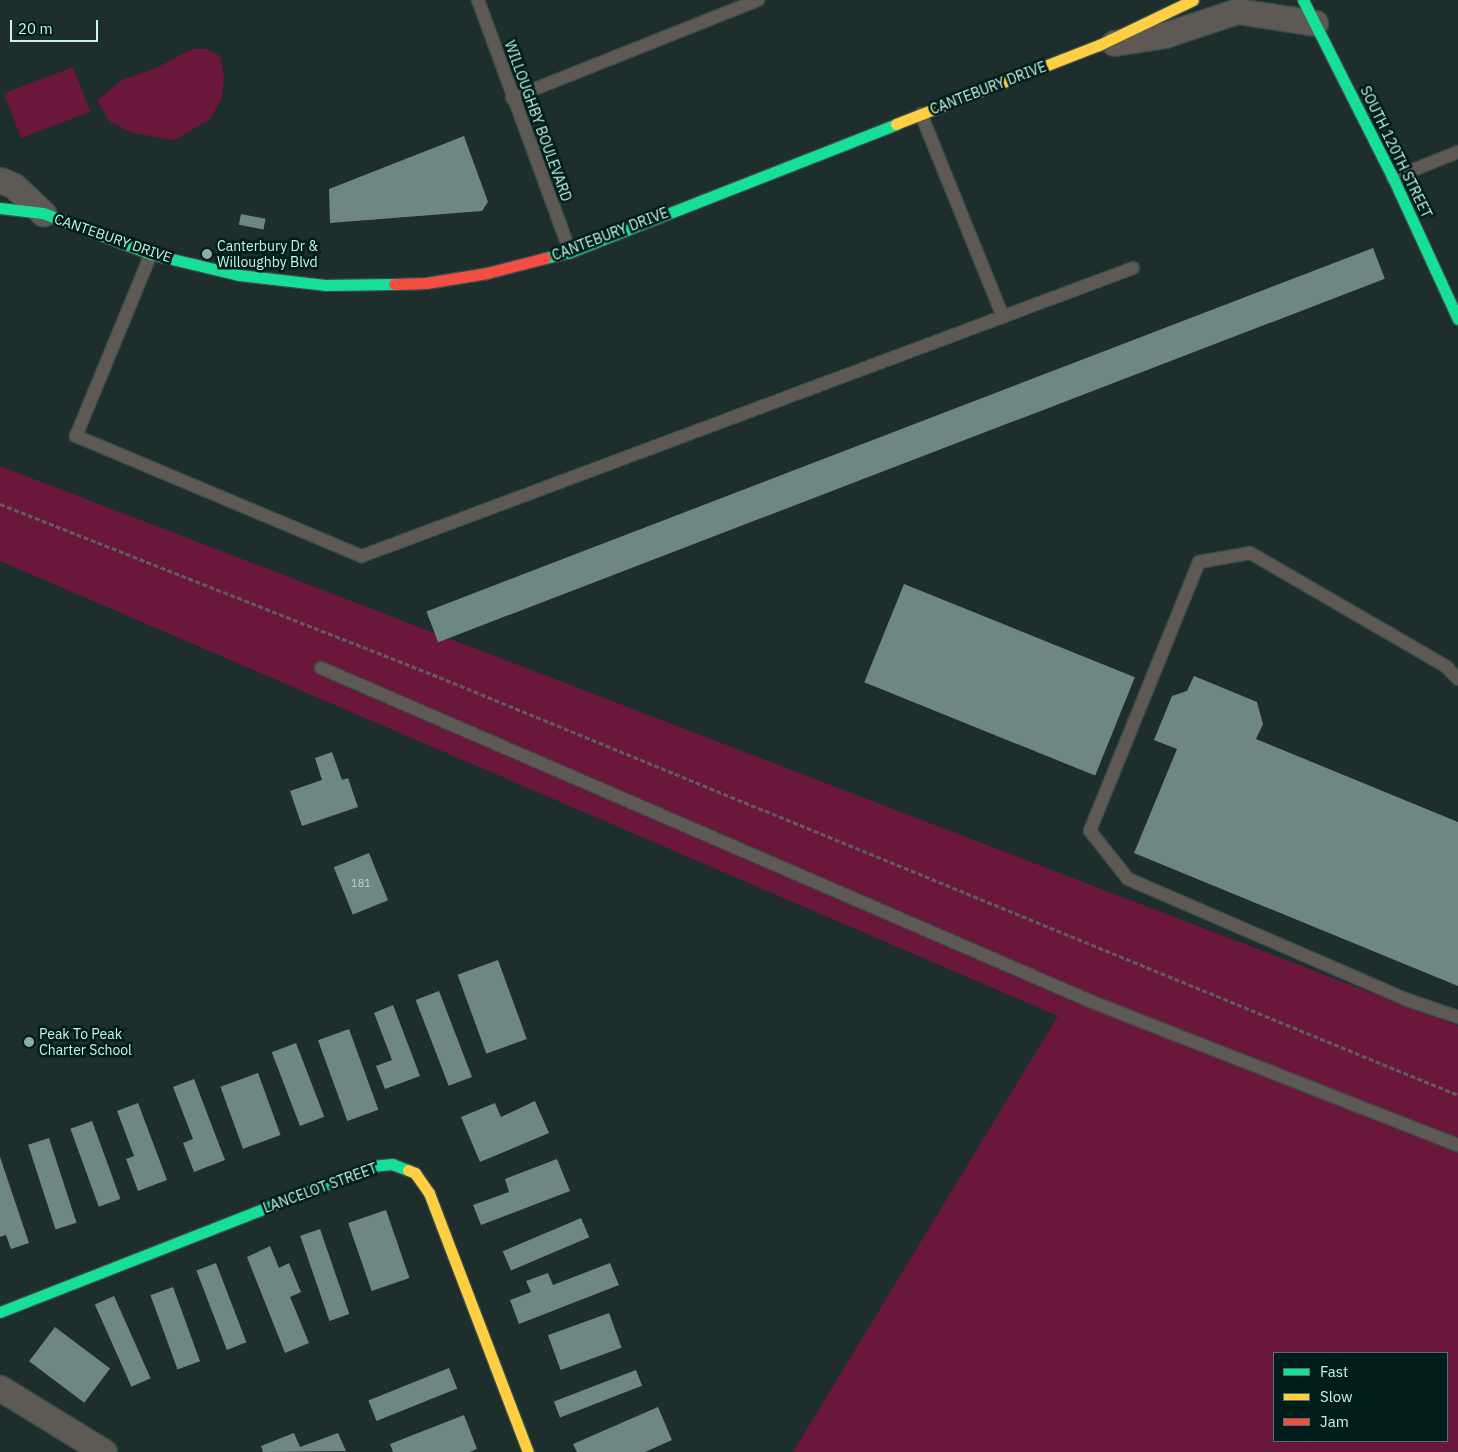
<!DOCTYPE html>
<style>
body{margin:0}
#map{position:relative;width:1458px;height:1452px;overflow:hidden;background:#1d2e2c;font-family:"IBM Plex Sans",sans-serif}
div>[style]{position:absolute}
.green>*{inset:0;background:#6b163b;transform-origin:0 0}
.building>*{inset:0;background:#6d8884;transform-origin:0 0}
.path>*{height:3px;margin-top:-1.5px;transform-origin:0;background:repeating-linear-gradient(90deg,#5c5e5a 0 5px,transparent 0 7.5px)}
.roads{filter:drop-shadow(1px 0 #3a4c4a) drop-shadow(-1px 0 #3a4c4a) drop-shadow(0 1px #3a4c4a) drop-shadow(0 -1px #3a4c4a)}
.lane>*{height:12px;margin:-6px;padding:0 6px;transform-origin:6px;border-radius:6px;background:#5e5953}
.street>*{height:25px;margin:-12.5px;padding:0 12.5px;transform-origin:12.5px;border-radius:12.5px;background:#5e5953}
.fast>*{height:11px;margin:-5.5px;padding:0 5.5px;transform-origin:5.5px;border-radius:5.5px;background:#16e098}
.slow>*{height:11px;margin:-5.5px;padding:0 5.5px;transform-origin:5.5px;border-radius:5.5px;background:#ffcf43}
.jam>*{height:11px;margin:-5.5px;padding:0 5.5px;transform-origin:5.5px;border-radius:5.5px;background:#f24e42}
.dots>*{width:14px;height:14px;translate:-50% -50%;box-sizing:border-box;border:2px solid #001d19;border-radius:50%}
span{translate:-50% -50%;white-space:nowrap;text-align:center;line-height:1.15;-webkit-text-stroke:5px #001d19;paint-order:stroke}
.number-label{font-size:11px;color:#b0dad3}
.number-label span{-webkit-text-stroke-width:0}
.street-label{font-size:14px;color:#c7f6ed}
.poi-label{font-size:14px;color:#c7f6ed}
.left{translate:0 -50%;text-align:left}
.legend{position:absolute;left:1273px;top:1352px;width:175px;height:90px;box-sizing:border-box;background:#001d19;border:1px solid #50746e;margin:0;padding:6px 9px;list-style:none;font-size:15px;color:#c7f6ed}
.legend li{display:flex;align-items:center;gap:10px;height:25px}
.legend b{width:25px;border:1px solid #50746e}
.scale{position:absolute;left:10px;top:20px;width:88px;height:22px;box-sizing:border-box;border:2px solid #c7f6ed;border-top:0;padding-left:6px;font-size:15px;line-height:18px;white-space:nowrap;color:#c7f6ed;-webkit-text-stroke:4px #001d19;paint-order:stroke}
</style>
<div id="map">
<div class="green">
<i style="clip-path:polygon(192px 49px,207px 49px,220px 56px,224px 76px,222px 98px,210px 119px,175px 140px,133px 133px,110px 122px,97px 100px,122px 80px,154px 69px)"></i>
<i style="left:73px;top:67px;width:48px;height:74px;rotate:69deg"></i>
<i style="clip-path:polygon(evenodd,0 466px,1458px 1026px,1458px 1452px,793px 1452px,1058px 1016px,0 561px,0 466px,1274px 1353px,1447px 1353px,1447px 1441px,1274px 1441px,1274px 1353px)"></i>
</div>
<div class="building">
<i style="clip-path:polygon(464px 136px,488px 202px,482px 211px,330px 223px,329px 189px)"></i>
<i style="left:241px;top:214px;width:25px;height:11px;rotate:11deg"></i>
<i style="left:1373px;top:248px;width:33px;height:1014px;rotate:69deg"></i>
<i style="left:904px;top:584px;width:249px;height:106px;rotate:22deg"></i>
<i style="clip-path:polygon(1194px 676px,1257px 702px,1263px 724px,1256px 739px,1458px 822px,1458px 986px,1134px 853px,1177px 749px,1154px 740px,1172px 696px,1187px 691px)"></i>
<i style="clip-path:polygon(332px 752px,342px 780px,348px 778px,358px 807px,302px 826px,290px 791px,322px 780px,315px 758px)"></i>
<i style="left:369px;top:853px;width:51px;height:38px;rotate:68deg"></i>
<i style="left:498px;top:960px;width:84px;height:43px;rotate:70deg"></i>
<i style="left:439px;top:991px;width:92px;height:25px;rotate:69deg"></i>
<i style="clip-path:polygon(393px 1005px,420px 1076px,385px 1089px,376px 1066px,392px 1060px,374px 1013px)"></i>
<i style="left:349px;top:1029px;width:86px;height:33px;rotate:70deg"></i>
<i style="left:296px;top:1043px;width:79px;height:26px;rotate:69deg"></i>
<i style="left:258px;top:1073px;width:66px;height:40px;rotate:70deg"></i>
<i style="clip-path:polygon(194px 1079px,225px 1160px,194px 1172px,183px 1143px,193px 1139px,173px 1087px)"></i>
<i style="clip-path:polygon(535px 1101px,549px 1133px,480px 1162px,461px 1117px,495px 1103px,501px 1117px)"></i>
<i style="clip-path:polygon(138px 1103px,167px 1180px,138px 1191px,126px 1159px,134px 1156px,117px 1111px)"></i>
<i style="left:92px;top:1121px;width:83px;height:23px;rotate:70deg"></i>
<i style="left:49px;top:1138px;width:89px;height:22px;rotate:72deg"></i>
<i style="clip-path:polygon(0 1157px,29px 1243px,11px 1249px,6px 1235px,0 1237px)"></i>
<i style="clip-path:polygon(557px 1159px,570px 1191px,481px 1225px,473px 1205px,509px 1192px,505px 1179px)"></i>
<i style="left:386px;top:1210px;width:72px;height:40px;rotate:71deg"></i>
<i style="left:581px;top:1218px;width:21px;height:85px;rotate:67deg"></i>
<i style="left:320px;top:1229px;width:90px;height:21px;rotate:71deg"></i>
<i style="clip-path:polygon(270px 1246px,279px 1268px,289px 1263px,301px 1292px,290px 1297px,309px 1343px,285px 1353px,247px 1257px)"></i>
<i style="left:216px;top:1263px;width:85px;height:21px;rotate:69deg"></i>
<i style="clip-path:polygon(610px 1263px,619px 1285px,519px 1324px,510px 1300px,531px 1292px,526px 1281px,548px 1273px,553px 1285px)"></i>
<i style="left:173px;top:1287px;width:79px;height:24px;rotate:70deg"></i>
<i style="left:114px;top:1296px;width:90px;height:21px;rotate:66deg"></i>
<i style="left:609px;top:1313px;width:37px;height:65px;rotate:70deg"></i>
<i style="left:55px;top:1327px;width:69px;height:43px;rotate:37deg"></i>
<i style="left:449px;top:1368px;width:22px;height:87px;rotate:68deg"></i>
<i style="left:636px;top:1370px;width:17px;height:88px;rotate:69deg"></i>
<i style="clip-path:polygon(658px 1407px,672px 1440px,645px 1452px,577px 1452px,573px 1444px)"></i>
<i style="clip-path:polygon(464px 1415px,477px 1449px,470px 1452px,393px 1452px,390px 1444px)"></i>
<i style="clip-path:polygon(294px 1433px,300px 1447px,338px 1433px,346px 1451px,263px 1452px,261px 1446px)"></i>
</div>
<div class="path">
<i style="left:0;top:504px;width:472px;rotate:21.5deg"></i>
<i style="left:439px;top:677px;width:1101px;rotate:22.3deg"></i>
</div>
<div class="roads">
<div class="lane">
<i style="left:478px;top:0;width:268px;rotate:69.9deg"></i>
<i style="left:512px;top:98px;width:265px;rotate:-21.7deg"></i>
<i style="left:921px;top:114px;width:219px;rotate:68deg"></i>
<i style="left:1393px;top:178px;width:70px;rotate:-21.8deg"></i>
<i style="left:151px;top:254px;width:197px;rotate:112.4deg"></i>
<i style="left:76px;top:436px;width:310px;rotate:22.8deg"></i>
<i style="left:362px;top:556px;width:823px;rotate:-20.48deg"></i>
<i style="left:321px;top:668px;width:838px;rotate:23.41deg"></i>
<i style="left:1090px;top:1001px;width:395px;rotate:21.4deg"></i>
<i style="left:1458px;top:679px;width:16px;rotate:-133deg"></i>
<i style="left:1447px;top:667px;width:228px;rotate:-149.9deg"></i>
<i style="left:1250px;top:553px;width:52px;rotate:170deg"></i>
<i style="left:1199px;top:562px;width:290px;rotate:112.1deg"></i>
<i style="left:1090px;top:831px;width:61px;rotate:51.6deg"></i>
<i style="left:1128px;top:879px;width:305px;rotate:23.4deg"></i>
<i style="left:1408px;top:1000px;width:53px;rotate:18.8deg"></i>
</div>
<div class="street">
<i style="left:1114px;top:43px;width:52px;rotate:-8.9deg"></i>
<i style="left:1165px;top:35px;width:76px;rotate:-18.4deg"></i>
<i style="left:1237px;top:11px;width:79px;rotate:8.7deg"></i>
<i style="left:0;top:180px;width:15px;rotate:23deg"></i>
<i style="left:14px;top:186px;width:40px;rotate:43deg"></i>
<i style="left:0;top:1388px;width:122px;rotate:31.6deg"></i>
</div>
<div class="fast">
<i style="left:1303px;top:0;width:199px;rotate:63.2deg"></i>
<i style="left:1393px;top:178px;width:155px;rotate:65.3deg"></i>
<i style="left:0;top:208px;width:43px;rotate:6.6deg"></i>
<i style="left:43px;top:213px;width:116px;rotate:20.8deg"></i>
<i style="left:151px;top:254px;width:90px;rotate:13.4deg"></i>
<i style="left:239px;top:275px;width:88px;rotate:6.6deg"></i>
<i style="left:326px;top:285px;width:68px;rotate:-0.8deg"></i>
<i style="left:545px;top:258px;width:26px;rotate:-13deg"></i>
<i style="left:570px;top:252px;width:350px;rotate:-21.4deg"></i>
<i style="left:0;top:1312px;width:400px;rotate:-21.4deg"></i>
<i style="left:372px;top:1166px;width:20px;rotate:-6deg"></i>
<i style="left:392px;top:1164px;width:17px;rotate:21deg"></i>
</div>
<div class="slow">
<i style="left:896px;top:124px;width:218px;rotate:-21.3deg"></i>
<i style="left:1099px;top:45px;width:104px;rotate:-25.6deg"></i>
<i style="left:408px;top:1170px;width:8px;rotate:23deg"></i>
<i style="left:415px;top:1173px;width:24px;rotate:55deg"></i>
<i style="left:429px;top:1193px;width:277px;rotate:69.1deg"></i>
</div>
<div class="jam">
<i style="left:394px;top:284px;width:32px;rotate:-2deg"></i>
<i style="left:426px;top:283px;width:62px;rotate:-9.3deg"></i>
<i style="left:487px;top:273px;width:60px;rotate:-14.5deg"></i>
</div>
</div>
<div class="dots">
<i style="left:207px;top:254px;background:#8cb0a9"></i>
<i style="left:29px;top:1042px;background:#8cb0a9"></i>
</div>
<div class="number-label">
<span style="left:361px;top:883px">181</span>
</div>
<div class="street-label">
<span style="left:988px;top:88px;rotate:-21deg">CANTEBURY DRIVE</span>
<span style="left:538px;top:121px;rotate:70deg">WILLOUGHBY BOULEVARD</span>
<span style="left:1396px;top:152px;rotate:64deg">SOUTH 120TH STREET</span>
<span style="left:610px;top:234px;rotate:-21deg">CANTEBURY DRIVE</span>
<span style="left:113px;top:238px;rotate:19deg">CANTEBURY DRIVE</span>
<span style="left:320px;top:1188px;rotate:-20deg">LANCELOT STREET</span>
</div>
<div class="poi-label">
<span class="left" style="left:217px;top:254px">Canterbury Dr &amp;<br>Willoughby Blvd</span>
<span class="left" style="left:39px;top:1042px">Peak To Peak<br>Charter School</span>
</div>
<ul class="legend">
<li><b style="height:6px;background:#16e098"></b>Fast</li>
<li><b style="height:6px;background:#ffcf43"></b>Slow</li>
<li><b style="height:6px;background:#f24e42"></b>Jam</li>
</ul>
<div class="scale">20 m</div>
</div>
